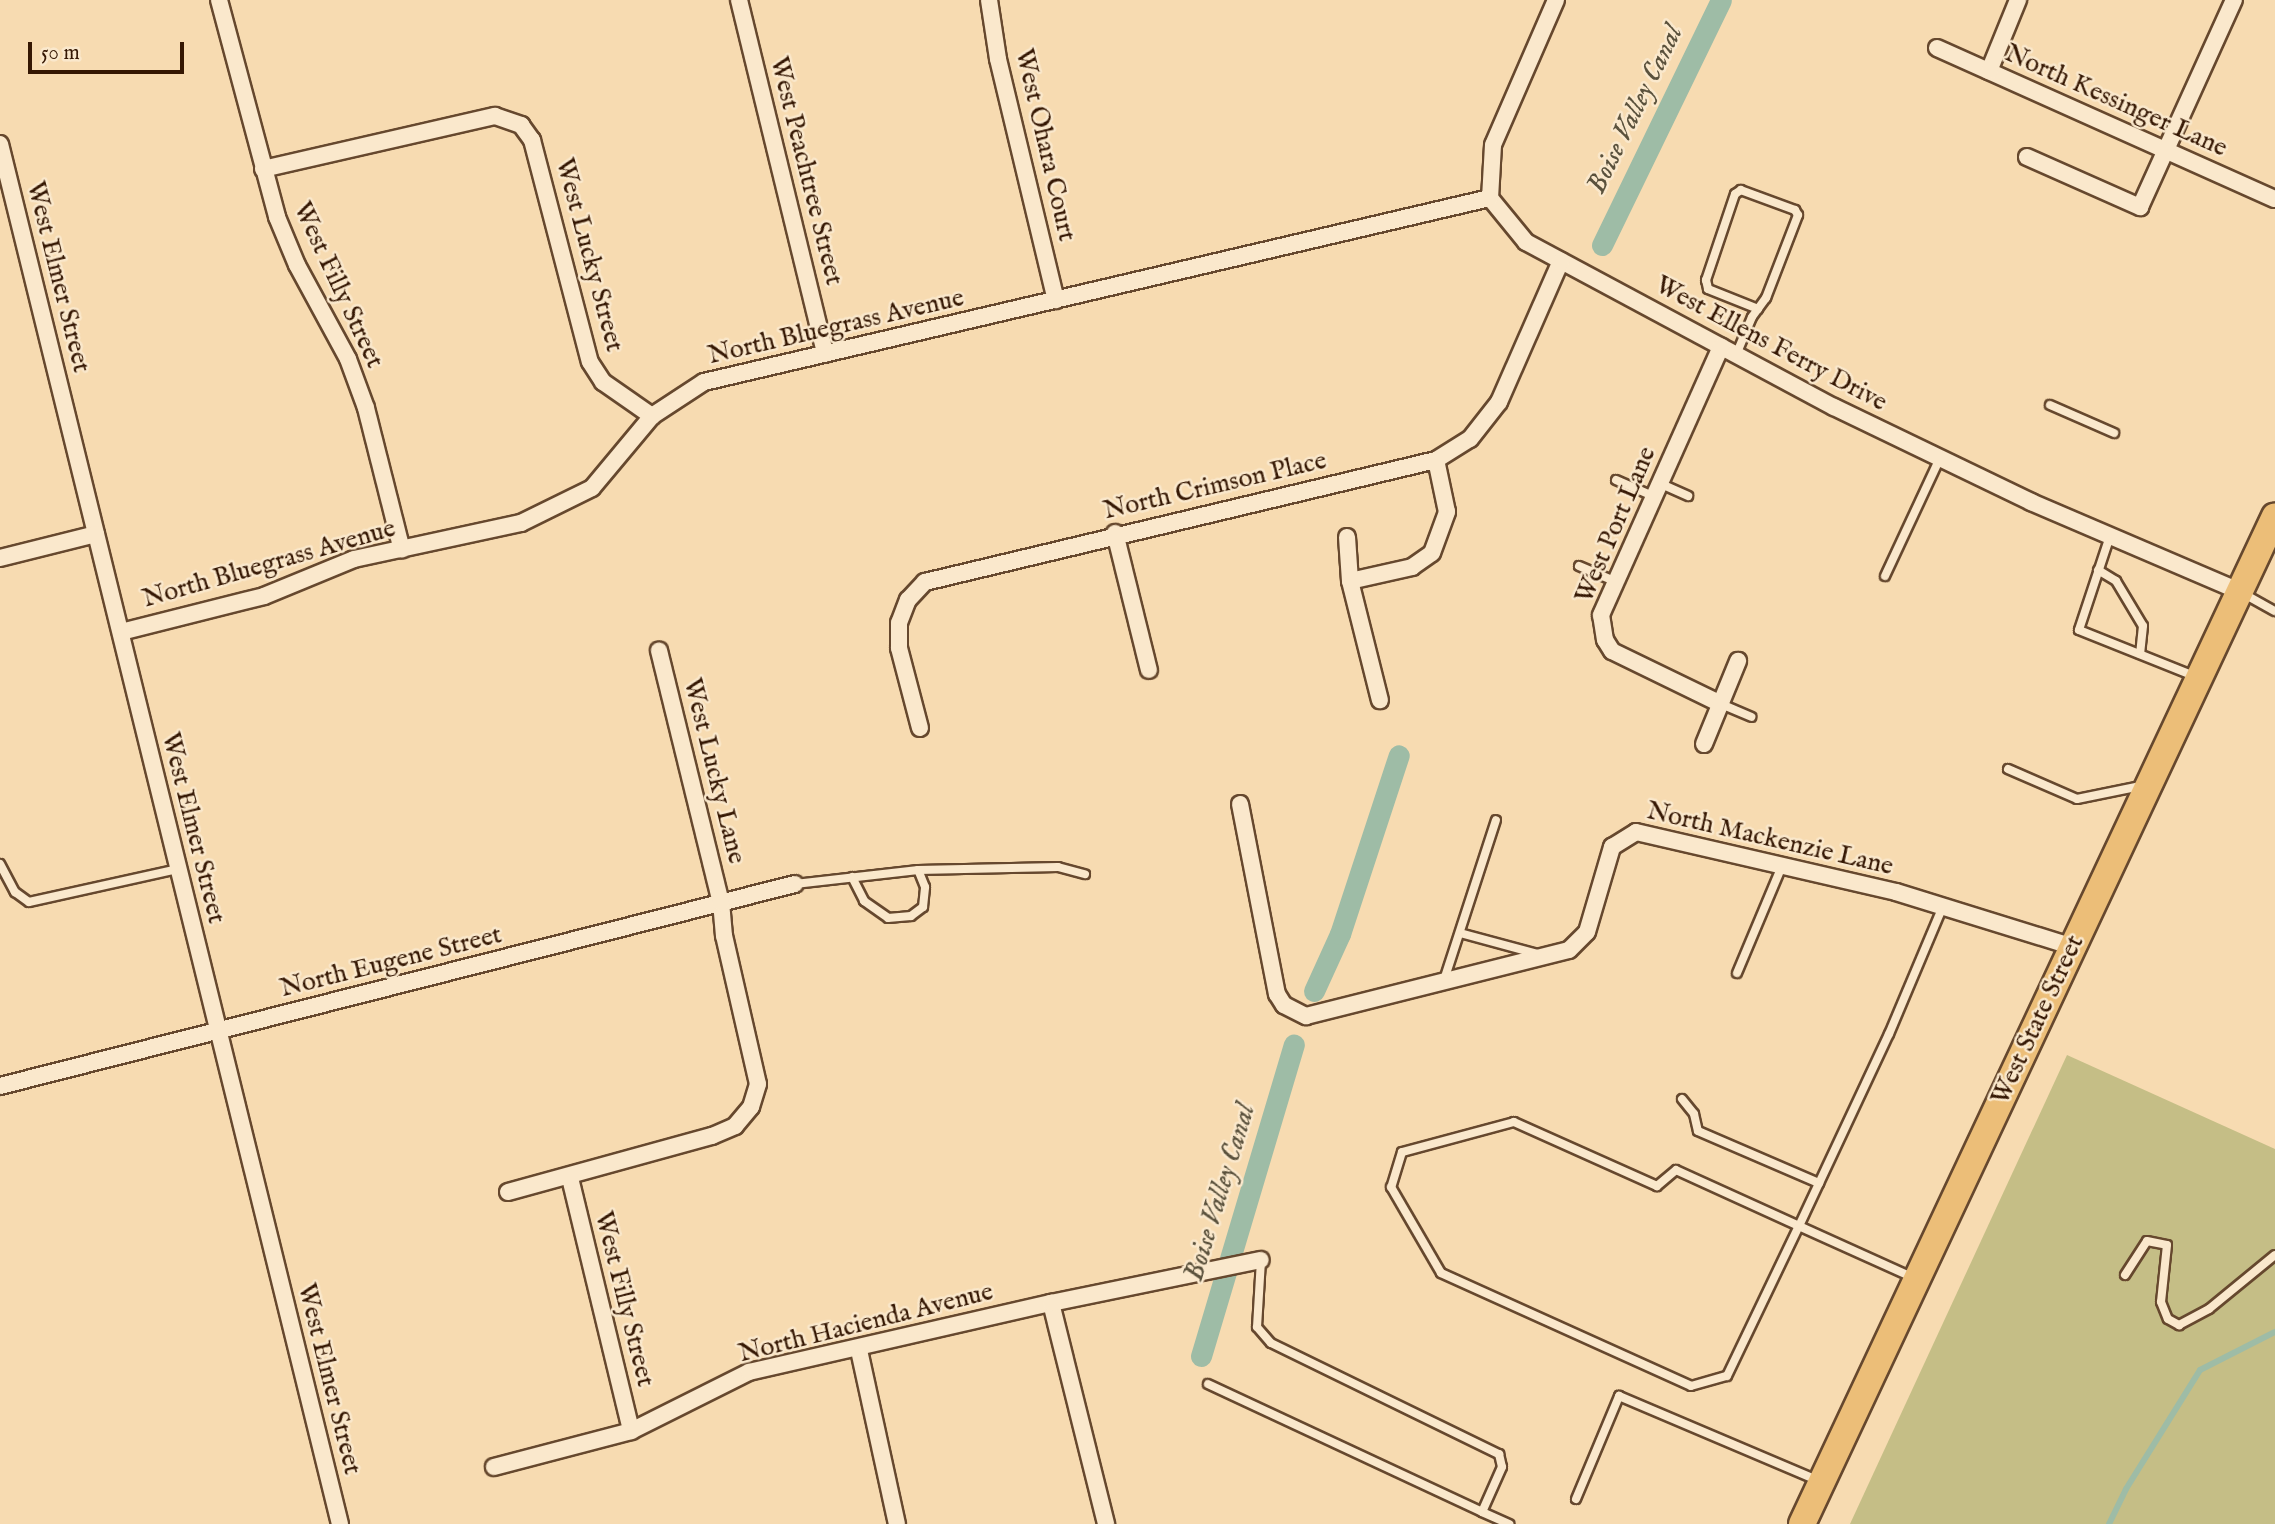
<!DOCTYPE html>
<style>
body{margin:0}
#map{position:relative;width:2275px;height:1524px;overflow:hidden;background:#f7dbb1;font-family:"IM FELL English",serif}
div>[style]{position:absolute}
.green>*{inset:0;background:#c5be86}
.stream>*{height:6px;margin:-3px;padding:0 3px;transform-origin:3px;border-radius:3px;background:#9ebca6}
.canal>*{height:21px;margin:-10.5px;padding:0 10.5px;transform-origin:10.5px;border-radius:10.5px;background:#9ebca6}
.roads{filter:drop-shadow(2px 0 #66482e) drop-shadow(-2px 0 #66482e) drop-shadow(0 2px #66482e) drop-shadow(0 -2px #66482e)}
.lane>*{height:8px;margin:-4px;padding:0 4px;transform-origin:4px;border-radius:4px;background:#fae8cc}
.street>*{height:16px;margin:-8px;padding:0 8px;transform-origin:8px;border-radius:8px;background:#fae8cc}
.primary>*{height:26px;margin:-13px;padding:0 13px;transform-origin:13px;border-radius:13px;background:#ecbe78}
span{translate:-50% -50%;white-space:nowrap;text-align:center;line-height:1.15;-webkit-text-stroke:5px #fae8cc;paint-order:stroke}
.street-label{font-size:26px;color:#351703}
.water-label{font-size:28px;color:#5a513c;font-style:italic}
.scale{position:absolute;left:28px;top:42px;width:156px;height:32px;box-sizing:border-box;border:4px solid #351703;border-top:0;padding-left:9px;font-size:21px;line-height:24px;white-space:nowrap;color:#351703;-webkit-text-stroke:5px #fae8cc;paint-order:stroke}
</style>
<div id="map">
<div class="green">
<i style="clip-path:polygon(2067px 1055px,2275px 1149px,2275px 1524px,1850px 1524px)"></i>
</div>
<div class="stream">
<i style="left:2109px;top:1524px;width:39px;rotate:-64deg"></i>
<i style="left:2126px;top:1489px;width:140px;rotate:-58.1deg"></i>
<i style="left:2200px;top:1370px;width:84px;rotate:-26.9deg"></i>
</div>
<div class="canal">
<i style="left:1602px;top:245px;width:272px;rotate:-64.1deg"></i>
<i style="left:1314px;top:991px;width:63px;rotate:-65.5deg"></i>
<i style="left:1340px;top:934px;width:188px;rotate:-71.8deg"></i>
<i style="left:1201px;top:1356px;width:325px;rotate:-73.4deg"></i>
</div>
<div class="roads">
<div class="lane">
<i style="left:1736px;top:355px;width:41px;rotate:-67.2deg"></i>
<i style="left:1752px;top:317px;width:24px;rotate:-54deg"></i>
<i style="left:1766px;top:298px;width:89px;rotate:-68.9deg"></i>
<i style="left:1798px;top:215px;width:6px;rotate:-121deg"></i>
<i style="left:1795px;top:210px;width:58px;rotate:-159.7deg"></i>
<i style="left:1741px;top:190px;width:7px;rotate:146deg"></i>
<i style="left:1735px;top:194px;width:91px;rotate:108.6deg"></i>
<i style="left:1706px;top:280px;width:9px;rotate:77deg"></i>
<i style="left:1708px;top:289px;width:54px;rotate:21.8deg"></i>
<i style="left:2050px;top:405px;width:70px;rotate:23.6deg"></i>
<i style="left:1616px;top:480px;width:40px;rotate:23.4deg"></i>
<i style="left:1659px;top:483px;width:32px;rotate:24deg"></i>
<i style="left:2110px;top:536px;width:99px;rotate:108.3deg"></i>
<i style="left:2079px;top:630px;width:124px;rotate:21.8deg"></i>
<i style="left:1579px;top:566px;width:39px;rotate:23deg"></i>
<i style="left:2098px;top:570px;width:21px;rotate:31deg"></i>
<i style="left:2116px;top:581px;width:52px;rotate:59deg"></i>
<i style="left:2143px;top:626px;width:28px;rotate:96deg"></i>
<i style="left:1885px;top:576px;width:130px;rotate:-65deg"></i>
<i style="left:2244px;top:594px;width:35px;rotate:29deg"></i>
<i style="left:1721px;top:704px;width:33px;rotate:23deg"></i>
<i style="left:2008px;top:769px;width:75px;rotate:23.5deg"></i>
<i style="left:2077px;top:799px;width:65px;rotate:-11.5deg"></i>
<i style="left:0;top:864px;width:32px;rotate:62deg"></i>
<i style="left:15px;top:892px;width:17px;rotate:36deg"></i>
<i style="left:29px;top:902px;width:153px;rotate:-12.5deg"></i>
<i style="left:852px;top:877px;width:27px;rotate:63deg"></i>
<i style="left:864px;top:901px;width:29px;rotate:35deg"></i>
<i style="left:888px;top:918px;width:23px;rotate:-5deg"></i>
<i style="left:911px;top:916px;width:15px;rotate:-37deg"></i>
<i style="left:923px;top:907px;width:20px;rotate:-84deg"></i>
<i style="left:925px;top:887px;width:18px;rotate:-112deg"></i>
<i style="left:795px;top:884px;width:124px;rotate:-6.5deg"></i>
<i style="left:918px;top:870px;width:140px;rotate:-1.2deg"></i>
<i style="left:1058px;top:867px;width:28px;rotate:15deg"></i>
<i style="left:1460px;top:933px;width:81px;rotate:15.1deg"></i>
<i style="left:1737px;top:973px;width:116px;rotate:-67.2deg"></i>
<i style="left:1444px;top:980px;width:168px;rotate:-72deg"></i>
<i style="left:1682px;top:1099px;width:19px;rotate:51deg"></i>
<i style="left:1694px;top:1114px;width:17px;rotate:77deg"></i>
<i style="left:1698px;top:1131px;width:132px;rotate:23.3deg"></i>
<i style="left:1261px;top:1260px;width:67px;rotate:93.4deg"></i>
<i style="left:1257px;top:1327px;width:21px;rotate:49deg"></i>
<i style="left:1271px;top:1343px;width:254px;rotate:26deg"></i>
<i style="left:1499px;top:1454px;width:13px;rotate:77deg"></i>
<i style="left:1502px;top:1467px;width:49px;rotate:114deg"></i>
<i style="left:1482px;top:1512px;width:30px;rotate:24deg"></i>
<i style="left:2125px;top:1275px;width:40px;rotate:-57.1deg"></i>
<i style="left:2147px;top:1241px;width:20px;rotate:11deg"></i>
<i style="left:2167px;top:1245px;width:57px;rotate:96deg"></i>
<i style="left:2161px;top:1302px;width:18px;rotate:68deg"></i>
<i style="left:2168px;top:1319px;width:13px;rotate:29deg"></i>
<i style="left:2179px;top:1325px;width:34px;rotate:-28deg"></i>
<i style="left:2209px;top:1309px;width:85px;rotate:-39.3deg"></i>
<i style="left:1914px;top:1278px;width:126px;rotate:-155.7deg"></i>
<i style="left:1799px;top:1226px;width:135px;rotate:-155.5deg"></i>
<i style="left:1676px;top:1170px;width:25px;rotate:140deg"></i>
<i style="left:1657px;top:1186px;width:157px;rotate:-155.9deg"></i>
<i style="left:1514px;top:1122px;width:116px;rotate:165deg"></i>
<i style="left:1402px;top:1152px;width:37px;rotate:107deg"></i>
<i style="left:1391px;top:1187px;width:99px;rotate:59.8deg"></i>
<i style="left:1441px;top:1273px;width:274px;rotate:24.3deg"></i>
<i style="left:1691px;top:1386px;width:37px;rotate:-16deg"></i>
<i style="left:1727px;top:1376px;width:166px;rotate:-64.4deg"></i>
<i style="left:1799px;top:1226px;width:212px;rotate:-64.9deg"></i>
<i style="left:1889px;top:1034px;width:139px;rotate:-67.1deg"></i>
<i style="left:1208px;top:1384px;width:302px;rotate:25deg"></i>
<i style="left:1576px;top:1499px;width:112px;rotate:-67.3deg"></i>
<i style="left:1619px;top:1396px;width:215px;rotate:23deg"></i>
</div>
<div class="street">
<i style="left:219px;top:0;width:225px;rotate:75deg"></i>
<i style="left:277px;top:217px;width:52px;rotate:67.4deg"></i>
<i style="left:297px;top:265px;width:107px;rotate:61.5deg"></i>
<i style="left:348px;top:359px;width:52px;rotate:69.8deg"></i>
<i style="left:366px;top:408px;width:146px;rotate:75.8deg"></i>
<i style="left:739px;top:0;width:364px;rotate:76.3deg"></i>
<i style="left:989px;top:0;width:60px;rotate:81.3deg"></i>
<i style="left:998px;top:59px;width:248px;rotate:76.5deg"></i>
<i style="left:1556px;top:0;width:158px;rotate:113.5deg"></i>
<i style="left:1493px;top:145px;width:53px;rotate:93.2deg"></i>
<i style="left:1490px;top:198px;width:57px;rotate:50.7deg"></i>
<i style="left:1526px;top:242px;width:349px;rotate:28.2deg"></i>
<i style="left:1834px;top:407px;width:219px;rotate:25.7deg"></i>
<i style="left:2031px;top:502px;width:228px;rotate:23.2deg"></i>
<i style="left:1937px;top:48px;width:370px;rotate:24.1deg"></i>
<i style="left:1989px;top:71px;width:77px;rotate:-67.8deg"></i>
<i style="left:0;top:144px;width:1421px;rotate:76.16deg"></i>
<i style="left:2027px;top:157px;width:124px;rotate:23.9deg"></i>
<i style="left:2140px;top:207px;width:227px;rotate:-65.6deg"></i>
<i style="left:263px;top:169px;width:238px;rotate:-12.9deg"></i>
<i style="left:495px;top:116px;width:28px;rotate:19deg"></i>
<i style="left:521px;top:125px;width:19px;rotate:54deg"></i>
<i style="left:532px;top:140px;width:229px;rotate:75.4deg"></i>
<i style="left:590px;top:362px;width:24px;rotate:57deg"></i>
<i style="left:603px;top:382px;width:60px;rotate:34.8deg"></i>
<i style="left:1115px;top:533px;width:141px;rotate:76.1deg"></i>
<i style="left:1347px;top:537px;width:44px;rotate:86.1deg"></i>
<i style="left:1350px;top:581px;width:123px;rotate:75.9deg"></i>
<i style="left:0;top:558px;width:99px;rotate:-14deg"></i>
<i style="left:1350px;top:581px;width:64px;rotate:-12.7deg"></i>
<i style="left:1412px;top:567px;width:24px;rotate:-35deg"></i>
<i style="left:1432px;top:553px;width:44px;rotate:-69.9deg"></i>
<i style="left:1447px;top:512px;width:53px;rotate:-101.9deg"></i>
<i style="left:121px;top:632px;width:147px;rotate:-14.1deg"></i>
<i style="left:264px;top:596px;width:97px;rotate:-22.3deg"></i>
<i style="left:354px;top:559px;width:171px;rotate:-12.2deg"></i>
<i style="left:521px;top:523px;width:79px;rotate:-26.2deg"></i>
<i style="left:592px;top:488px;width:94px;rotate:-50.2deg"></i>
<i style="left:652px;top:416px;width:62px;rotate:-33.2deg"></i>
<i style="left:704px;top:382px;width:807px;rotate:-13.18deg"></i>
<i style="left:1721px;top:704px;width:121px;rotate:-154.1deg"></i>
<i style="left:1612px;top:651px;width:13px;rotate:-122deg"></i>
<i style="left:1605px;top:640px;width:25px;rotate:-99deg"></i>
<i style="left:1601px;top:615px;width:294px;rotate:-65.9deg"></i>
<i style="left:920px;top:728px;width:83px;rotate:-104.7deg"></i>
<i style="left:899px;top:648px;width:25px;rotate:-90deg"></i>
<i style="left:899px;top:623px;width:25px;rotate:-69deg"></i>
<i style="left:908px;top:600px;width:25px;rotate:-47deg"></i>
<i style="left:925px;top:582px;width:525px;rotate:-13.43deg"></i>
<i style="left:1436px;top:460px;width:40px;rotate:-32deg"></i>
<i style="left:1470px;top:439px;width:47px;rotate:-51.9deg"></i>
<i style="left:1499px;top:402px;width:154px;rotate:-66.3deg"></i>
<i style="left:1704px;top:744px;width:90px;rotate:-67.7deg"></i>
<i style="left:1240px;top:804px;width:194px;rotate:79deg"></i>
<i style="left:1277px;top:994px;width:13px;rotate:58deg"></i>
<i style="left:1284px;top:1005px;width:25px;rotate:27deg"></i>
<i style="left:1306px;top:1016px;width:271px;rotate:-14.1deg"></i>
<i style="left:1569px;top:950px;width:25px;rotate:-45deg"></i>
<i style="left:1587px;top:932px;width:89px;rotate:-73.6deg"></i>
<i style="left:1612px;top:847px;width:28px;rotate:-32deg"></i>
<i style="left:1636px;top:832px;width:267px;rotate:13deg"></i>
<i style="left:1896px;top:892px;width:182px;rotate:17.2deg"></i>
<i style="left:0;top:1086px;width:820px;rotate:-14.26deg"></i>
<i style="left:570px;top:1178px;width:260px;rotate:76.4deg"></i>
<i style="left:508px;top:1192px;width:212px;rotate:-15.4deg"></i>
<i style="left:712px;top:1136px;width:25px;rotate:-23deg"></i>
<i style="left:735px;top:1126px;width:25px;rotate:-50deg"></i>
<i style="left:751px;top:1107px;width:24px;rotate:-73deg"></i>
<i style="left:758px;top:1084px;width:152px;rotate:-102.9deg"></i>
<i style="left:724px;top:936px;width:33px;rotate:-95deg"></i>
<i style="left:721px;top:903px;width:260px;rotate:-103.8deg"></i>
<i style="left:1051px;top:1303px;width:228px;rotate:76deg"></i>
<i style="left:859px;top:1350px;width:178px;rotate:77.7deg"></i>
<i style="left:494px;top:1467px;width:142px;rotate:-14.7deg"></i>
<i style="left:631px;top:1431px;width:132px;rotate:-26.6deg"></i>
<i style="left:749px;top:1372px;width:310px;rotate:-12.9deg"></i>
<i style="left:1051px;top:1303px;width:214px;rotate:-11.6deg"></i>
</div>
<div class="primary">
<i style="left:1802px;top:1524px;width:1113px;rotate:-64.86deg"></i>
</div>
</div>
<div class="street-label">
<span style="left:2116px;top:101px;rotate:24deg">North Kessinger Lane</span>
<span style="left:1045px;top:145px;rotate:77deg">West Ohara Court</span>
<span style="left:806px;top:171px;rotate:76deg">West Peachtree Street</span>
<span style="left:589px;top:255px;rotate:75deg">West Lucky Street</span>
<span style="left:58px;top:277px;rotate:76deg">West Elmer Street</span>
<span style="left:338px;top:285px;rotate:65deg">West Filly Street</span>
<span style="left:836px;top:327px;rotate:-13deg">North Bluegrass Avenue</span>
<span style="left:1771px;top:344px;rotate:28deg">West Ellens Ferry Drive</span>
<span style="left:1215px;top:486px;rotate:-13deg">North Crimson Place</span>
<span style="left:1616px;top:525px;rotate:-67deg">West Port Lane</span>
<span style="left:269px;top:564px;rotate:-16deg">North Bluegrass Avenue</span>
<span style="left:714px;top:771px;rotate:76deg">West Lucky Lane</span>
<span style="left:193px;top:828px;rotate:76deg">West Elmer Street</span>
<span style="left:1770px;top:839px;rotate:13deg">North Mackenzie Lane</span>
<span style="left:391px;top:962px;rotate:-14deg">North Eugene Street</span>
<span style="left:2038px;top:1020px;rotate:-65deg">West State Street</span>
<span style="left:624px;top:1299px;rotate:76deg">West Filly Street</span>
<span style="left:866px;top:1323px;rotate:-14deg">North Hacienda Avenue</span>
<span style="left:329px;top:1379px;rotate:76deg">West Elmer Street</span>
</div>
<div class="water-label">
<span style="left:1636px;top:110px;rotate:-64deg">Boise Valley Canal</span>
<span style="left:1221px;top:1193px;rotate:-73deg">Boise Valley Canal</span>
</div>
<div class="scale">50 m</div>
</div>
